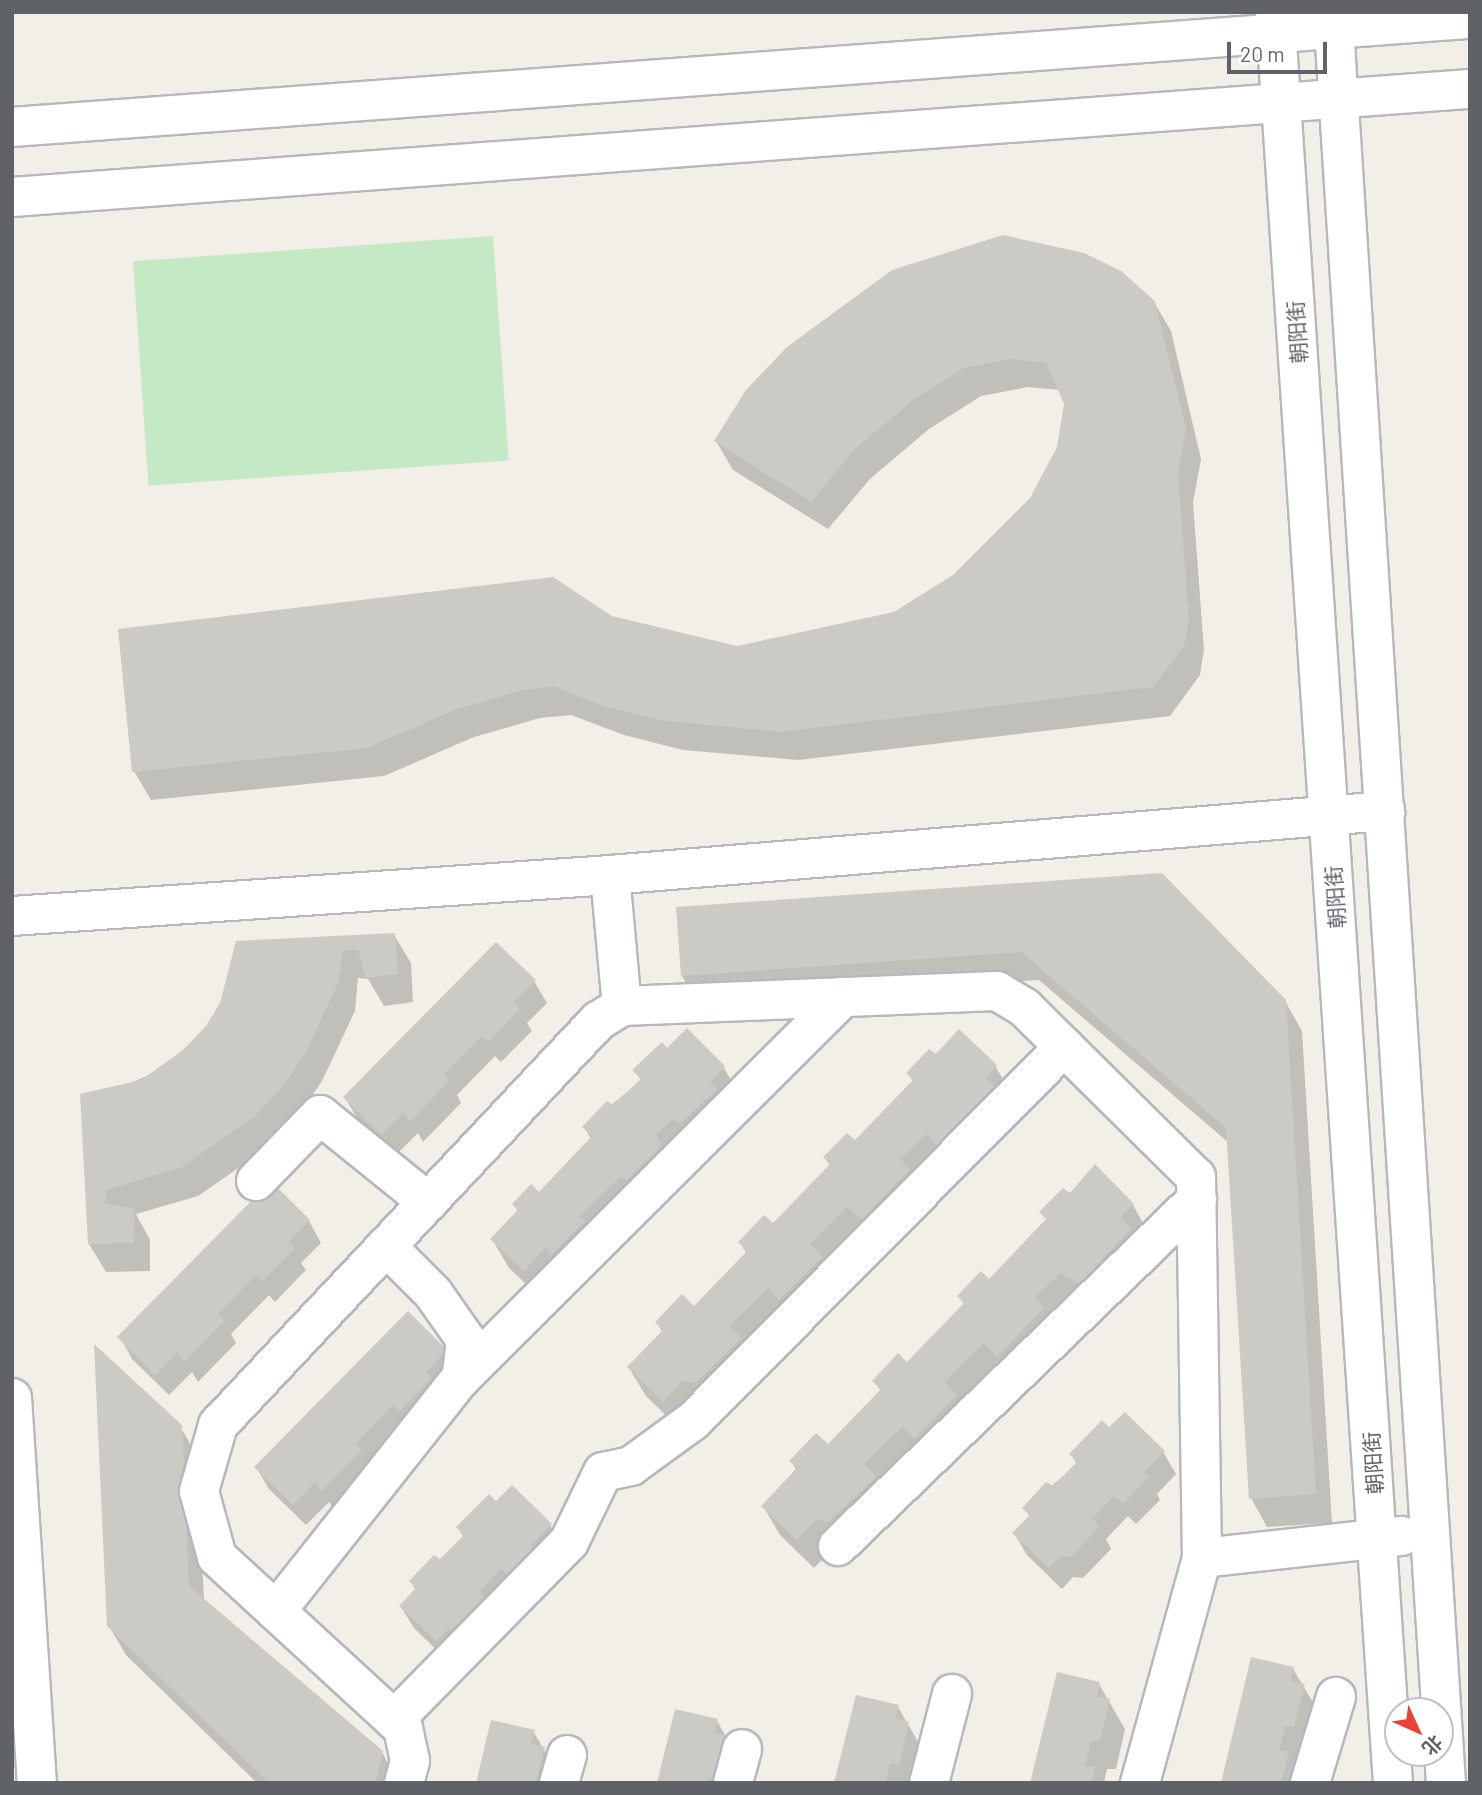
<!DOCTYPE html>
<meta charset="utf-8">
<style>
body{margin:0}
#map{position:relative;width:1482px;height:1795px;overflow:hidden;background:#f1efe8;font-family:Barlow,"Noto Sans SC",sans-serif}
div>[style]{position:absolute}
.green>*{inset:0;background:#c5e8c5;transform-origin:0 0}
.shadow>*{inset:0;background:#0003}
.building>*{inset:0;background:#cccac5}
.roads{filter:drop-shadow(2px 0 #b5b8bc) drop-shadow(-2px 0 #b5b8bc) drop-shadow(0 2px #b5b8bc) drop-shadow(0 -2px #b5b8bc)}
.minor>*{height:38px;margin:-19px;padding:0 19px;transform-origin:19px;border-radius:19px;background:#fff}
span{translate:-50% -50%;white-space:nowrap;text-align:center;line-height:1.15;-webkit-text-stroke:6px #fff;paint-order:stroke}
.street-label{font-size:21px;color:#5f6368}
.frame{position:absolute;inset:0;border:14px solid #5f6368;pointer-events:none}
.north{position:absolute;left:1384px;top:1697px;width:70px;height:70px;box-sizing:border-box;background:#fff;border:2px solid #bfc1c3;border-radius:50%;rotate:135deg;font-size:19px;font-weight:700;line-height:28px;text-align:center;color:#5f6368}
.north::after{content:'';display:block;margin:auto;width:24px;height:32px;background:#ea4335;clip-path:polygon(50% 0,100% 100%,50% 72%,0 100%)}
.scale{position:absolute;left:1227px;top:42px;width:100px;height:32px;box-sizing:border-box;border:4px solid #5f6368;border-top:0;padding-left:9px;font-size:21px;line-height:24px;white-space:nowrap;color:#5f6368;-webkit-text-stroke:5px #fff;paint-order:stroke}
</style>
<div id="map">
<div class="green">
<i style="left:493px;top:236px;width:225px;height:361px;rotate:86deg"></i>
</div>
<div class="shadow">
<i style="clip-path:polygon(1154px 302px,1171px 331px,1201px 459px,1193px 503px,1204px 650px,1200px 675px,1170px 716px,798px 760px,683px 750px,624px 735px,571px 715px,540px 718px,474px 737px,384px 776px,151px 800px,134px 771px,611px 618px,737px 648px,895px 614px,954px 576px,1031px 499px,1059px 447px,1066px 404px,1060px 390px,1028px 387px,981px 396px,929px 429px,870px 479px,828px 529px,733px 470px,716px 441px)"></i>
<i style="clip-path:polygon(1161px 875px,1285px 1001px,1302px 1031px,1332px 1523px,1267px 1527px,1251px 1498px,1229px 1143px,1039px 980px,699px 1004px,682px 976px)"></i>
<i style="clip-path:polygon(394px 935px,411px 963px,413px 1002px,384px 1006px,368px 979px,358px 978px,355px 1011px,322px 1081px,300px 1114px,270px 1146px,198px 1196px,136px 1214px,150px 1240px,150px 1271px,106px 1272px,89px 1244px,118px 1088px,164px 1069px,208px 1027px,221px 1003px,237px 943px)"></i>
<i style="clip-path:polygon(534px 981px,547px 1003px,527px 1023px,532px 1031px,501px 1062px,495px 1056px,457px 1095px,461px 1103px,423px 1142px,418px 1133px,395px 1156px,358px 1119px,345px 1098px)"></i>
<i style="clip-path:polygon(667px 1050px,724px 1068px,740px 1096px,541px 1298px,509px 1268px,492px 1239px,518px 1212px,514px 1205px,540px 1194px,591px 1139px,584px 1127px,641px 1081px,635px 1070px)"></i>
<i style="clip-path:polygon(937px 1056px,995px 1066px,1012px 1094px,680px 1429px,646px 1396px,629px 1368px,663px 1333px,657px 1323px,694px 1308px,747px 1254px,740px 1243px,773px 1226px,830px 1166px,825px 1158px,855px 1142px,913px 1082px,908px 1073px)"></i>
<i style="clip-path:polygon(1095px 1166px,1133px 1205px,1149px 1234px,814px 1568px,780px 1535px,763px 1506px,797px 1471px,791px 1461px,828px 1447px,881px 1392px,875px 1381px,907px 1365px,964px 1305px,959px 1296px,989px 1281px,1047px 1221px,1042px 1212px,1071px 1195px)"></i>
<i style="clip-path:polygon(309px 1221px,321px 1243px,301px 1263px,306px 1270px,275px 1302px,269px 1295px,231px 1334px,236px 1343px,198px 1382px,192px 1372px,169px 1395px,132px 1359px,120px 1337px)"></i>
<i style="clip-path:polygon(446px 1351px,458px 1373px,335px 1512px,329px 1502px,306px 1525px,269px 1489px,256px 1467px)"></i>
<i style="clip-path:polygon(180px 1426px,197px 1456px,204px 1601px,382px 1752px,398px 1783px,257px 1783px,126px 1655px,109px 1626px)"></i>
<i style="clip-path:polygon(1109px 1430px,1163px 1452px,1176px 1474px,1157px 1494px,1160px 1500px,1136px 1524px,1128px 1516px,1106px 1539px,1111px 1549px,1083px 1578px,1073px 1577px,1062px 1589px,1027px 1555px,1014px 1533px,1030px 1517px,1024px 1508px,1077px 1465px,1071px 1454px)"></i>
<i style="clip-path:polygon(497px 1503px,550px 1525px,563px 1547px,449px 1662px,414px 1628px,401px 1607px,416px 1591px,411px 1581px,441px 1562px,464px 1538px,458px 1528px)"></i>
<i style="clip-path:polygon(1293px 1669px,1320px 1714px,1304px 1783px,1223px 1783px)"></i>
<i style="clip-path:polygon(1099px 1684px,1125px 1729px,1116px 1769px,1107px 1769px,1104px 1783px,1032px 1783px)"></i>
<i style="clip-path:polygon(898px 1707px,924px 1752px,917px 1783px,836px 1783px)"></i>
<i style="clip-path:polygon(717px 1721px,744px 1767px,740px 1783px,659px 1783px)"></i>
<i style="clip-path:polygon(533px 1731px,560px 1777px,559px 1783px,478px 1783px)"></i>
</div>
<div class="building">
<i style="clip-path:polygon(1003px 235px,1084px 253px,1121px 271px,1155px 301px,1186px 429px,1178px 473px,1189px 620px,1184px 646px,1153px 687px,781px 732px,666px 721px,606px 707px,554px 686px,523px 690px,457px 709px,367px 748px,132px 772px,118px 629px,553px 577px,612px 616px,737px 646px,894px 612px,953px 575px,1030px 498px,1057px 447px,1064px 404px,1046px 363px,1011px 359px,964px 368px,913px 400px,854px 450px,811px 502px,714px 441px,746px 390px,787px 347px,892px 270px)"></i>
<i style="clip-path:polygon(1162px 873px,1286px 1000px,1316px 1494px,1249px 1499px,1226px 1128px,1021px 952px,681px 976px,676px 907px)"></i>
<i style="clip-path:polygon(395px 933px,398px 974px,366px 978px,358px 950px,342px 950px,339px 981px,306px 1052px,284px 1085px,254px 1117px,182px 1167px,107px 1190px,105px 1203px,135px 1209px,134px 1243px,88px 1244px,80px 1094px,141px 1080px,183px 1050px,206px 1026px,220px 1003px,236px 941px)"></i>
<i style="clip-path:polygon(496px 942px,536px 980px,514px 1002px,520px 1009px,488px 1042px,482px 1036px,444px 1074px,450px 1080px,410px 1122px,404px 1113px,381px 1135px,343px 1097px)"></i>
<i style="clip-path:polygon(687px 1028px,725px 1066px,710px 1082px,717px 1089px,681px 1123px,673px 1119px,656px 1134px,662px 1146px,627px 1180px,620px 1177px,579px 1217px,586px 1221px,551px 1255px,546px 1247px,524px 1271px,490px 1239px,518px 1210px,512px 1204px,531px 1184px,539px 1192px,592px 1136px,582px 1127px,607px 1101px,613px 1105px,641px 1079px,632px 1070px,662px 1042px,667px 1048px)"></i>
<i style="clip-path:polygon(959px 1029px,997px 1065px,986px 1078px,997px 1090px,939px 1148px,927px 1134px,900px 1159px,910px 1169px,862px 1219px,847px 1207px,810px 1244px,822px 1257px,779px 1300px,769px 1288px,729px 1326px,742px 1338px,695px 1383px,683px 1380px,663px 1402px,627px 1367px,663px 1330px,655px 1322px,682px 1294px,694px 1306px,747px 1251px,738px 1242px,764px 1215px,773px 1223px,830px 1164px,823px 1157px,847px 1133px,855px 1140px,913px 1080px,906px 1073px,929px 1049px,936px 1054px)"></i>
<i style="clip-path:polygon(1095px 1164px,1134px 1204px,1120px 1217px,1131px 1229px,1079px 1284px,1061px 1273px,1035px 1297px,1044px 1308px,997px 1357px,984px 1343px,944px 1382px,957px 1395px,914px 1439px,903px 1426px,864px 1464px,876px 1477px,828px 1522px,817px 1519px,797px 1540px,761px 1506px,797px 1468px,789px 1461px,816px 1433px,828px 1444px,881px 1389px,872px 1381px,898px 1353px,907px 1362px,964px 1303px,957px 1296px,981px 1271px,989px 1279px,1046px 1219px,1039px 1212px,1063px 1188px,1070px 1193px)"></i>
<i style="clip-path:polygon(271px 1181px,310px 1220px,288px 1242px,295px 1248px,262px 1281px,256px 1275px,218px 1314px,225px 1320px,184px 1362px,178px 1352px,155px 1375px,117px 1337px)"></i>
<i style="clip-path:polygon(408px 1311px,447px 1350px,426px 1372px,432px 1378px,399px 1412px,393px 1405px,355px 1444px,362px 1450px,321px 1491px,315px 1482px,293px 1505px,254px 1467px)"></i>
<i style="clip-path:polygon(94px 1344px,182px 1425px,189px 1586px,383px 1751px,375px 1783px,269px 1783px,107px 1626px)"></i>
<i style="clip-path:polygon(1125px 1412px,1165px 1451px,1144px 1472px,1149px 1477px,1123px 1504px,1114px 1496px,1092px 1519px,1100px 1526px,1071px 1557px,1061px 1556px,1049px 1568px,1012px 1533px,1030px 1515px,1022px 1508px,1046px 1482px,1053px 1486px,1077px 1462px,1069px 1454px,1102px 1420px,1109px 1427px)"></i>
<i style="clip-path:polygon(512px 1485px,552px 1524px,531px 1545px,536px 1550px,510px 1577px,501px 1569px,479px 1592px,487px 1600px,458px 1630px,448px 1629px,436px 1641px,399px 1606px,416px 1588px,409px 1581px,434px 1555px,440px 1559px,464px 1535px,456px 1527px,489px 1494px,496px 1501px)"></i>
<i style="clip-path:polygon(1251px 1657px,1294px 1667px,1291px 1681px,1305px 1684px,1294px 1726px,1285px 1726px,1279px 1751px,1289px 1751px,1281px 1783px,1221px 1783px)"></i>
<i style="clip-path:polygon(1057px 1672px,1100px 1682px,1097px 1696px,1110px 1699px,1100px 1741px,1091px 1741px,1085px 1766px,1095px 1766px,1091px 1783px,1030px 1783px)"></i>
<i style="clip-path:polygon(856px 1695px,899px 1705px,895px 1719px,909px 1722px,899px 1764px,890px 1764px,885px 1783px,834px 1783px)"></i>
<i style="clip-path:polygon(675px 1709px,718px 1719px,715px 1733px,728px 1737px,718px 1778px,709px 1778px,708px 1783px,657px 1783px)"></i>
<i style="clip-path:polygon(491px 1720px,535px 1730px,531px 1744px,545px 1747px,536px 1783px,476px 1783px)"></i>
</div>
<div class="roads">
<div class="minor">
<i style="left:1275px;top:12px;width:1775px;rotate:86.19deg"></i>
<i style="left:1333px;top:12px;width:1775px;rotate:86.35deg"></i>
<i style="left:12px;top:127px;width:1462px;rotate:-4.24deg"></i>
<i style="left:12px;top:197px;width:1462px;rotate:-4.24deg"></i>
<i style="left:610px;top:875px;width:132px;rotate:84.8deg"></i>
<i style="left:622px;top:1006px;width:375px;rotate:-2.3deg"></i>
<i style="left:997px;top:991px;width:33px;rotate:31deg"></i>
<i style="left:1025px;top:1008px;width:240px;rotate:44.7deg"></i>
<i style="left:1196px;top:1177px;width:381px;rotate:89.1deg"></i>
<i style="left:1202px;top:1558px;width:201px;rotate:-6.3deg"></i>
<i style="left:12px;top:916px;width:599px;rotate:-3.92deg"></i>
<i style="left:610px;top:875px;width:778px;rotate:-4.72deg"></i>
<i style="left:256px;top:1181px;width:92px;rotate:-45.9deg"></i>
<i style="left:320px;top:1115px;width:139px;rotate:38.9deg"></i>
<i style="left:386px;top:1246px;width:66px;rotate:45deg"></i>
<i style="left:433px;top:1293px;width:57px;rotate:54.9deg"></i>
<i style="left:466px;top:1340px;width:38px;rotate:97deg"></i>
<i style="left:461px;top:1378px;width:540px;rotate:-44.92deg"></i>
<i style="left:12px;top:1398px;width:386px;rotate:86.3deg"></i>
<i style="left:838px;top:1546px;width:499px;rotate:-44deg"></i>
<i style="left:276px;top:1611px;width:298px;rotate:-51.6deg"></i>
<i style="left:394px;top:1720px;width:250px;rotate:-45.5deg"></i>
<i style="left:569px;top:1542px;width:78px;rotate:-64.1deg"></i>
<i style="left:603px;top:1472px;width:29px;rotate:-12deg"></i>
<i style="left:631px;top:1466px;width:77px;rotate:-36deg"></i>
<i style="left:693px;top:1421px;width:527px;rotate:-45.23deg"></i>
<i style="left:404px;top:1783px;width:23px;rotate:-75deg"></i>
<i style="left:410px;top:1761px;width:34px;rotate:-102deg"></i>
<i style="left:403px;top:1728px;width:253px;rotate:-137.4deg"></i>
<i style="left:217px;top:1557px;width:68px;rotate:-105.3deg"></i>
<i style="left:199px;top:1491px;width:69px;rotate:-73.9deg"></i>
<i style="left:218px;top:1425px;width:555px;rotate:-46.75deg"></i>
<i style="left:598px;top:1021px;width:28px;rotate:-32deg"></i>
<i style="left:559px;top:1783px;width:29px;rotate:-74deg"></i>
<i style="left:733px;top:1783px;width:35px;rotate:-75deg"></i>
<i style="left:929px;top:1783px;width:92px;rotate:-75.5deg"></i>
<i style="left:1140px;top:1783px;width:233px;rotate:-74.6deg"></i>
<i style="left:1310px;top:1783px;width:90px;rotate:-73.2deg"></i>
</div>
</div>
<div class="street-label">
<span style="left:1297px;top:332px;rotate:-94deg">朝阳街</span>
<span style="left:1335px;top:897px;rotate:-94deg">朝阳街</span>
<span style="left:1373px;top:1463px;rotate:-94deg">朝阳街</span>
</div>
<div class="frame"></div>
<div class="north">北</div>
<div class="scale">20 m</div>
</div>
